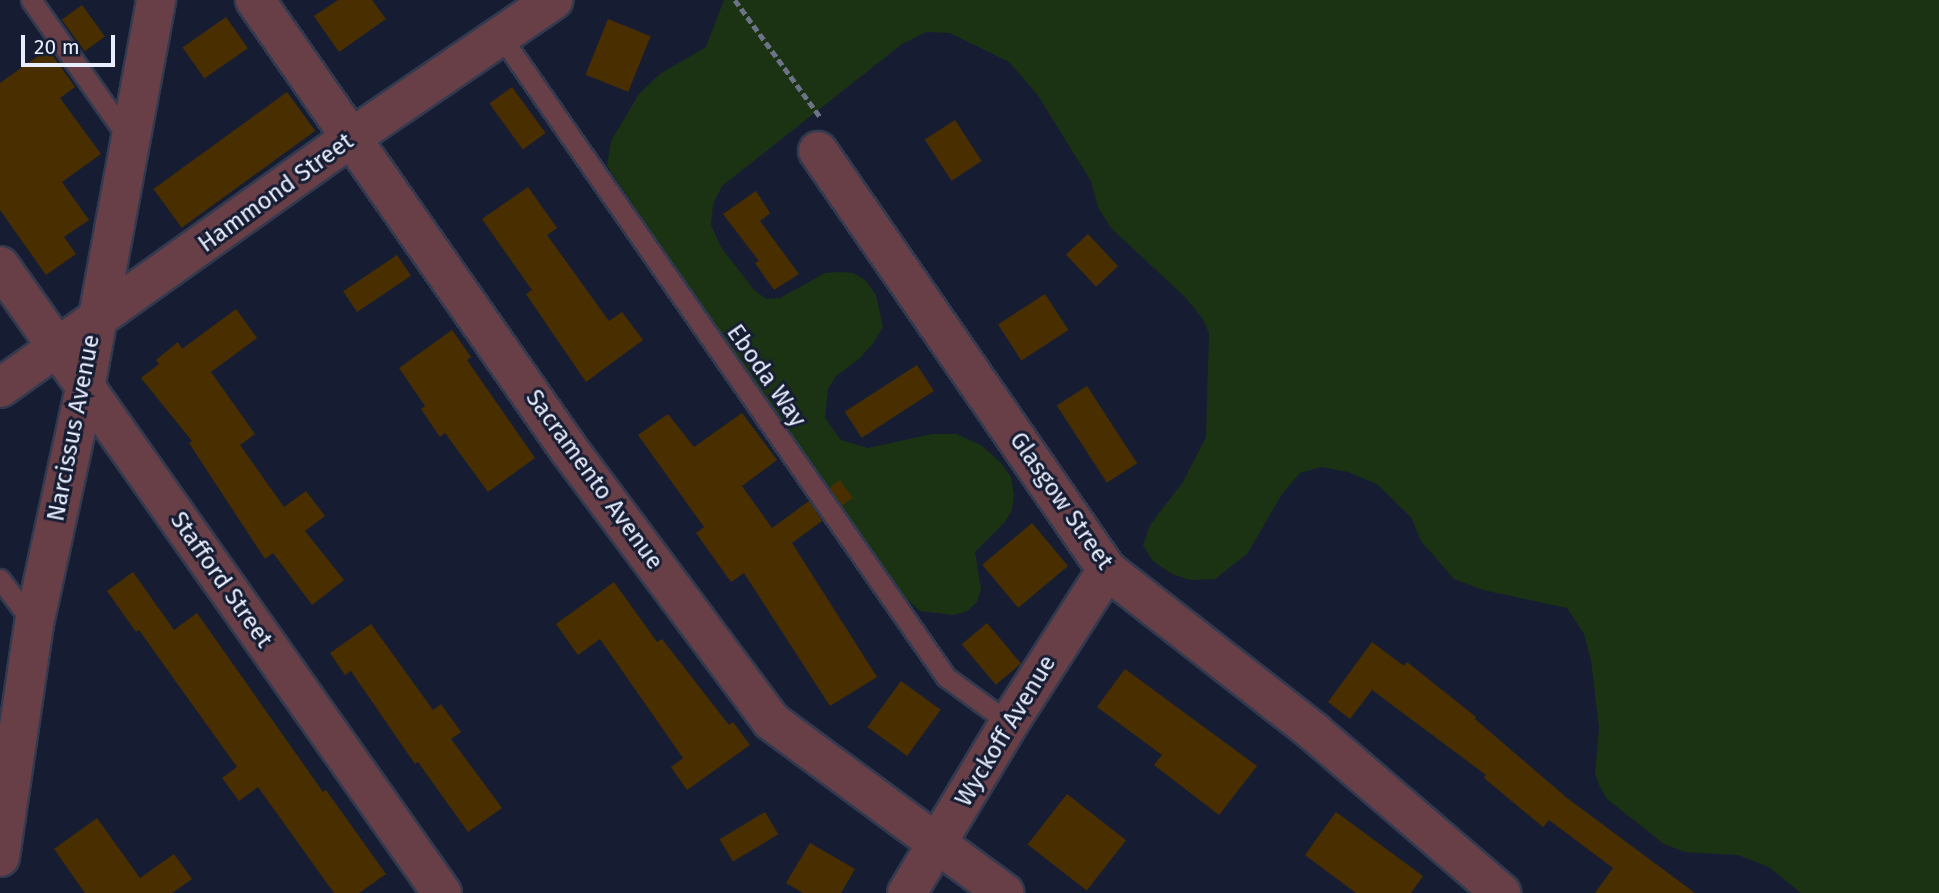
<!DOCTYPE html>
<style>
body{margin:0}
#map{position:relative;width:1939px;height:893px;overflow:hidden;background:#161d33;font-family:"Fira Sans",sans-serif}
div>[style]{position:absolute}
.green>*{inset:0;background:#1b3313}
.building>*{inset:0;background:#492f00;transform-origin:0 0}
.path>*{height:4.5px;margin-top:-2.25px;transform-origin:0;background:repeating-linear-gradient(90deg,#6c7386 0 7px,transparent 0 10.5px)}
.roads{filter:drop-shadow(2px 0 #333a4f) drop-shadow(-2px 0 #333a4f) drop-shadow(0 2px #333a4f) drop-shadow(0 -2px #333a4f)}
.service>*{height:19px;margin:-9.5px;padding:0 9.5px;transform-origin:9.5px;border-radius:9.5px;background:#693f47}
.minor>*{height:38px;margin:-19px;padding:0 19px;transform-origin:19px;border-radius:19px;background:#693f47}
span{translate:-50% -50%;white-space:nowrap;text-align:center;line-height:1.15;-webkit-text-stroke:6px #161d33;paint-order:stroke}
.street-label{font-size:24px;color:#e8eefe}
.scale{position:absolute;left:21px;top:35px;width:94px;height:32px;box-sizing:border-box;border:4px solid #e8eefe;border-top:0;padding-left:9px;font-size:21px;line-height:24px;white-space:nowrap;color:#e8eefe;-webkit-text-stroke:5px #161d33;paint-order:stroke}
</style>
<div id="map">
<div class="green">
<i style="clip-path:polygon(724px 0,1939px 0,1939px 893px,1801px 893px,1769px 867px,1738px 855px,1685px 852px,1664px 844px,1607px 799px,1600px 787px,1595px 773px,1599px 728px,1591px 660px,1584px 634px,1567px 608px,1483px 590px,1454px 579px,1421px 541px,1411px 517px,1377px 484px,1348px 472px,1321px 467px,1300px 473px,1282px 494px,1247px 554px,1215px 579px,1190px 580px,1172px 574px,1153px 561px,1143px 545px,1150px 525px,1183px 482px,1206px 437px,1209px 333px,1203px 319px,1185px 297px,1111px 228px,1098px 207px,1091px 181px,1037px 94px,1009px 62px,950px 33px,926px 32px,902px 44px,722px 186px,713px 204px,711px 225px,721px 247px,754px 290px,766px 299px,780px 298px,825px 273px,838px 272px,853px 273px,865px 280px,876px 295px,883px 327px,874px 342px,860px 358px,836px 376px,828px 389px,825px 418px,841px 440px,868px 448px,932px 434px,956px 434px,981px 445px,1001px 463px,1011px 477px,1014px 495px,1012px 510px,1005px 522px,975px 552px,981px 589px,977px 602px,967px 611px,954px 615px,920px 611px,899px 592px,839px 510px,607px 166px,611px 141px,639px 94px,660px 74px,706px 47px)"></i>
</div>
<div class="building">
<i style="clip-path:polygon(338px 0,372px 0,386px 19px,339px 52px,314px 16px)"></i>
<i style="left:82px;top:5px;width:39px;height:25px;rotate:54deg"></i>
<i style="left:226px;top:17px;width:38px;height:53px;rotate:55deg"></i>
<i style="left:608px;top:19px;width:46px;height:60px;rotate:22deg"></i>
<i style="clip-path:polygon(48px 49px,75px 87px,60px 98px,101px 154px,62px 182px,89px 220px,64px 237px,76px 254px,46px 275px,0 210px,0 83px)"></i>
<i style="left:512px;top:87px;width:57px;height:28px;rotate:54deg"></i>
<i style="left:287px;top:92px;width:48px;height:165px;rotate:54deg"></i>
<i style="left:955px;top:120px;width:49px;height:36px;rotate:57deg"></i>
<i style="clip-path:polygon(528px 187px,557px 228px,547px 235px,609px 321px,622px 312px,643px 340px,586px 382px,526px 294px,532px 290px,482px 219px)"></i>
<i style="clip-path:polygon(756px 191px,770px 213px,760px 221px,799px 274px,774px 290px,755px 263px,759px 261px,723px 214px)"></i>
<i style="left:1088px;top:234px;width:44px;height:30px;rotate:47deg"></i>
<i style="left:397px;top:255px;width:25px;height:65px;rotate:56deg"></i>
<i style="left:1045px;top:294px;width:43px;height:56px;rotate:57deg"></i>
<i style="clip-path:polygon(236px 309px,257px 338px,211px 372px,255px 434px,240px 445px,284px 507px,306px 491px,325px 516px,305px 531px,344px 580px,312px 605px,273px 553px,265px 559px,189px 443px,192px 441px,141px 378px,159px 364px,156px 360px,178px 342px,182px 349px)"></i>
<i style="clip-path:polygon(452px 330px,471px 357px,467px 360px,535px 458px,488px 492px,445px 433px,440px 437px,421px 409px,425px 406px,399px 368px)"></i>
<i style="left:917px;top:365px;width:31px;height:86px;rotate:57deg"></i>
<i style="left:1087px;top:386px;width:92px;height:36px;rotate:57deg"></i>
<i style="clip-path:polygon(742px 413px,777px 460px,742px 486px,772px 528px,809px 501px,822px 521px,792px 543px,877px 677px,830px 706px,744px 573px,731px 582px,696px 533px,704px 527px,638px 435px,668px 414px,694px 447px)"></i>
<i style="left:840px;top:480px;width:22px;height:13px;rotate:54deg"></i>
<i style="left:1032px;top:523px;width:56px;height:65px;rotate:50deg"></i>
<i style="clip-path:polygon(133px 572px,174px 630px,197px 613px,323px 792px,326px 790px,386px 874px,359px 893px,334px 893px,258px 787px,239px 801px,222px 778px,237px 767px,139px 630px,136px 632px,107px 591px)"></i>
<i style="clip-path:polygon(614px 582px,657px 642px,662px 639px,729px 725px,733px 722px,750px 745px,687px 790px,671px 767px,683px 758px,600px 639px,578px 655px,556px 624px)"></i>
<i style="left:987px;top:623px;width:53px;height:33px;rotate:50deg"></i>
<i style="clip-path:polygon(371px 624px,433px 710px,441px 704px,461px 732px,451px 739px,502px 808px,468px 832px,418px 762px,415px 764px,351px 671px,345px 675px,330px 653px)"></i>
<i style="clip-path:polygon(1372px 642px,1404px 666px,1407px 662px,1476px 717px,1475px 719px,1567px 798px,1695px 893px,1595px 893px,1613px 868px,1549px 820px,1543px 827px,1484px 778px,1486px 775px,1372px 690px,1350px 719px,1328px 702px)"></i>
<i style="clip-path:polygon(1125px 669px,1257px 766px,1219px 815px,1154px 765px,1162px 755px,1097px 707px)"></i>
<i style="left:901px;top:681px;width:49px;height:57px;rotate:36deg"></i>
<i style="left:1067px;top:794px;width:75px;height:64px;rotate:38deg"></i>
<i style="left:765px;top:812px;width:26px;height:53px;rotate:59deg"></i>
<i style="clip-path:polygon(1336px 812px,1423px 876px,1411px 893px,1356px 893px,1305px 855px)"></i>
<i style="clip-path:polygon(97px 818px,140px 878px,174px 854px,192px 879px,172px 893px,85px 893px,54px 849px)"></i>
<i style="clip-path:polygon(810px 843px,855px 869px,841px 893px,803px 893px,786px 883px)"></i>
</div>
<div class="path">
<i style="left:735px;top:0;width:146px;rotate:53.9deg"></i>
</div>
<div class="roads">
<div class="service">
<i style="left:31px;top:0;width:170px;rotate:54.8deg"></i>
<i style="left:502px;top:38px;width:778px;rotate:55.21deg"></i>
<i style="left:946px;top:677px;width:78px;rotate:36.1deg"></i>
<i style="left:0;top:579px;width:55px;rotate:53.1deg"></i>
</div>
<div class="minor">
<i style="left:255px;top:0;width:550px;rotate:55.07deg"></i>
<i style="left:570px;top:451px;width:337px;rotate:53.3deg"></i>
<i style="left:771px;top:721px;width:290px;rotate:36.4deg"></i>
<i style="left:818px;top:151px;width:509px;rotate:55.4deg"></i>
<i style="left:1107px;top:570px;width:263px;rotate:38deg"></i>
<i style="left:1314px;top:732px;width:247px;rotate:40.7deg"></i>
<i style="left:0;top:266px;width:767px;rotate:54.82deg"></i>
<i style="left:0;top:388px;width:431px;rotate:-35.5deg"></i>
<i style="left:351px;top:138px;width:245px;rotate:-34.3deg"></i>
<i style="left:0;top:857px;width:235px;rotate:-81.7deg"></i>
<i style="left:34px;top:624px;width:241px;rotate:-77.8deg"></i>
<i style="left:85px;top:388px;width:394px;rotate:-79.6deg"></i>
<i style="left:907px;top:893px;width:198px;rotate:-59deg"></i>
<i style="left:1009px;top:723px;width:182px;rotate:-57.4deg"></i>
</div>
</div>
<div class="street-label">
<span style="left:276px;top:193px;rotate:-36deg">Hammond Street</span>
<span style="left:766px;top:376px;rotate:55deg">Eboda Way</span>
<span style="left:74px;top:428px;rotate:-79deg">Narcissus Avenue</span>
<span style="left:594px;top:480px;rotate:54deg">Sacramento Avenue</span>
<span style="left:1061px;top:501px;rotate:55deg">Glasgow Street</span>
<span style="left:221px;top:580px;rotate:55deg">Stafford Street</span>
<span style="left:1006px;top:731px;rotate:-59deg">Wyckoff Avenue</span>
</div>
<div class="scale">20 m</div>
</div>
